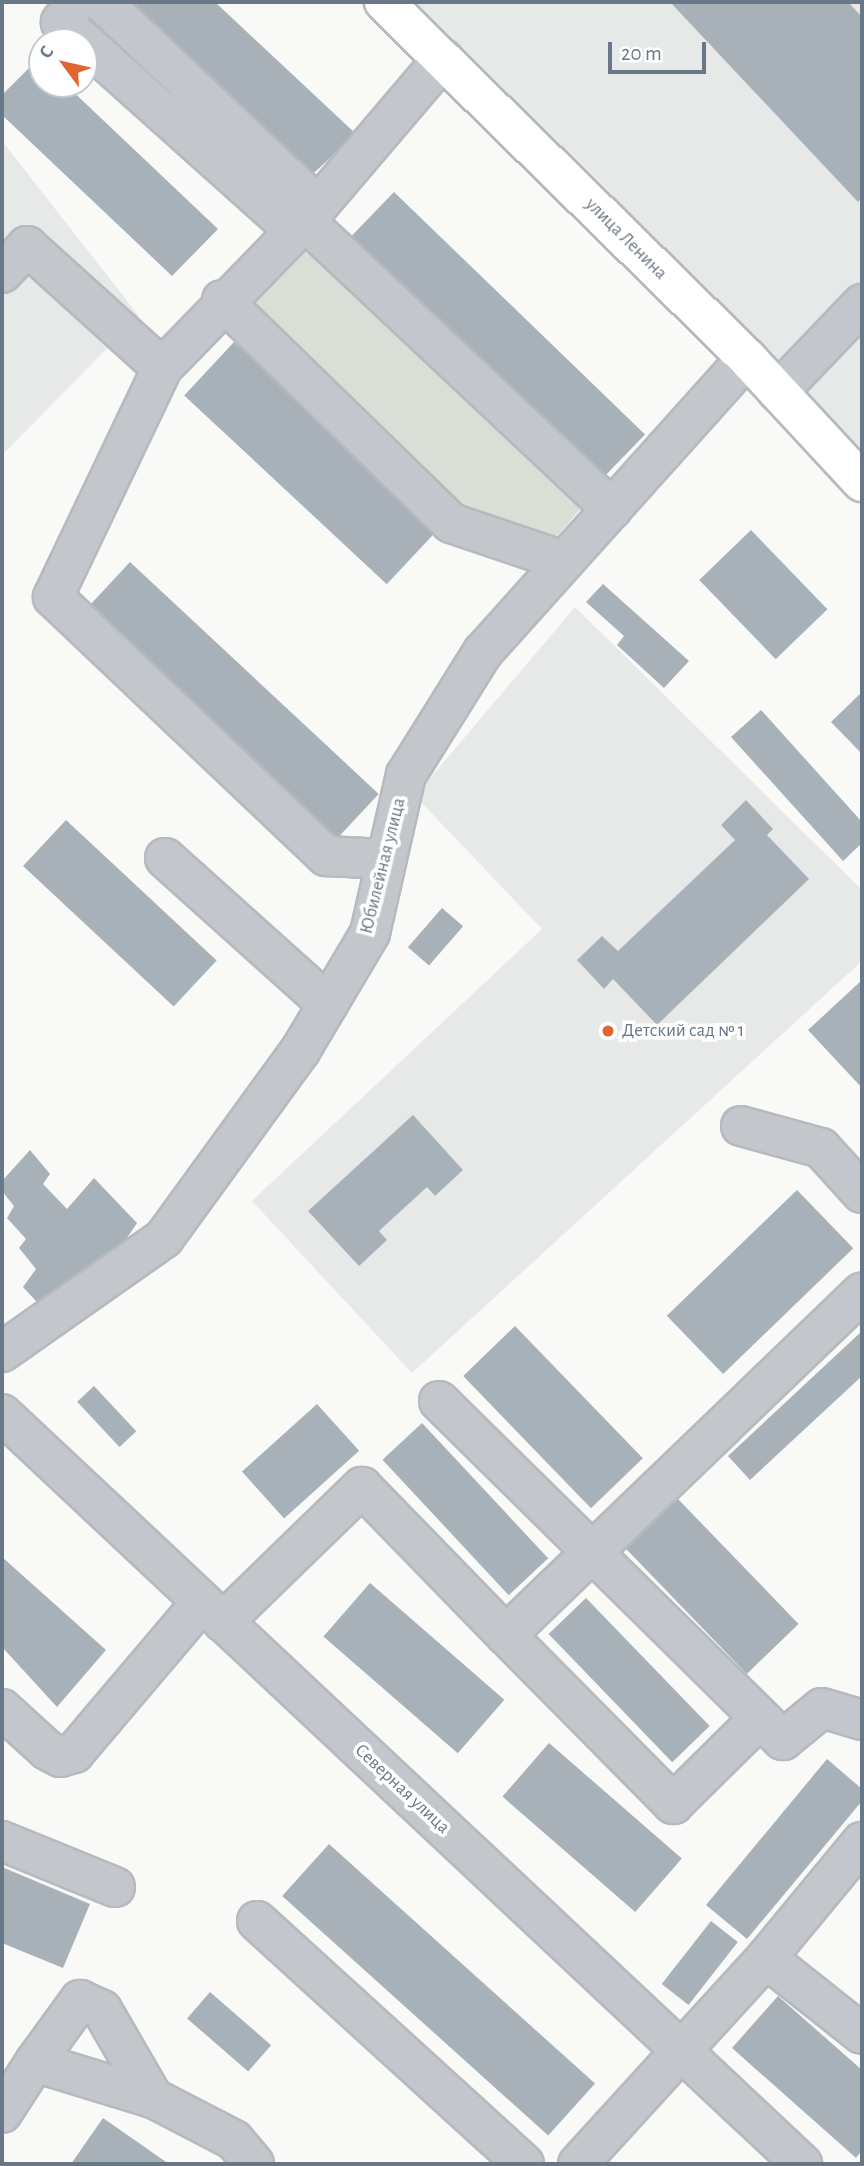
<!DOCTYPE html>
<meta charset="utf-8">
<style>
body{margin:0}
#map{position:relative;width:864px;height:2166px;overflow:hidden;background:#f9f9f7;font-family:"Alegreya Sans",sans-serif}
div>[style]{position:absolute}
.built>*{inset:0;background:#e7e8e8}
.green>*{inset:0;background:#d9ded6}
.building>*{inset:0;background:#a9b1b8;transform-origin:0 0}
.roads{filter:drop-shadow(2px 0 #b6babf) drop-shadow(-2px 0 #b6babf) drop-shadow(0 2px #b6babf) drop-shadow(0 -2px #b6babf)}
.minor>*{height:38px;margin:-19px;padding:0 19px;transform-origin:19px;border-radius:19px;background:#c3c6cb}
.major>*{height:38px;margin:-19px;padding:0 19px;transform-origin:19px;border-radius:19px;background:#fff}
.dots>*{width:19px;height:19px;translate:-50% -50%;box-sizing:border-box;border:4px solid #fff;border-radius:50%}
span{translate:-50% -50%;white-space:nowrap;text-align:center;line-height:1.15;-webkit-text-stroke:7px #fff;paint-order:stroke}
.street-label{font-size:19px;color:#697888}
.poi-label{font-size:19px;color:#697888}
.left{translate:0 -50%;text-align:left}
.frame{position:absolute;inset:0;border:4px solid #697888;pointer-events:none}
.north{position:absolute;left:28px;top:28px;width:70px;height:70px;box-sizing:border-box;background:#fff;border:2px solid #c3c9cf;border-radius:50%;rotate:303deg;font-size:19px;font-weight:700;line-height:28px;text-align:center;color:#697888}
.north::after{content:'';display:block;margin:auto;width:24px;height:32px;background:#e2652f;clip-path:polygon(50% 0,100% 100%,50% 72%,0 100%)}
.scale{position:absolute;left:608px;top:42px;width:98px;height:32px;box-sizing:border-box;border:4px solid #697888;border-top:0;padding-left:9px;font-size:21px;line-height:24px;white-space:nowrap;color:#697888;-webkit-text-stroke:5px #fff;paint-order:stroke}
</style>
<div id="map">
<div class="built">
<i style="clip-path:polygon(408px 2px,862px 2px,862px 454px)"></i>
<i style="clip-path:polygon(2px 141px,139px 316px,2px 455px)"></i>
<i style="clip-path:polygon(575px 607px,862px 890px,862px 961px,412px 1373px,252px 1201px,542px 929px,415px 796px)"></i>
</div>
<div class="green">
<i style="clip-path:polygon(308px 239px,583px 506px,548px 547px,454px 510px,240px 307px)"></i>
</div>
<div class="building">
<i style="clip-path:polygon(112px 2px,215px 2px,356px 134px,302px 184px)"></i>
<i style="clip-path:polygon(670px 2px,848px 2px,862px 17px,862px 198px,858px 202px)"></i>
<i style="clip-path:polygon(38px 59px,42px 84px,65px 84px,218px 229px,172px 276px,2px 115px,2px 95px)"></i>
<i style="left:394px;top:192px;width:349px;height:68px;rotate:44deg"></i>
<i style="left:234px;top:342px;width:277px;height:73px;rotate:43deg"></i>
<i style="left:751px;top:530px;width:110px;height:72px;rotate:46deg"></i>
<i style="left:130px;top:562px;width:340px;height:72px;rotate:43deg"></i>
<i style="clip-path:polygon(603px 584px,689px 661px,664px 688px,617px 645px,624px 636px,586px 602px)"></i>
<i style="clip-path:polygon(862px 692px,862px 754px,831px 722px)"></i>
<i style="clip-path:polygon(761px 710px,862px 822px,862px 843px,843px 861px,731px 737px)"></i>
<i style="clip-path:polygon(746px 800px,773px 829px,767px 835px,809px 879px,657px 1025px,613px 979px,604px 989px,577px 960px,602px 936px,618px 951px,735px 840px,721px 825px)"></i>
<i style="left:66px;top:820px;width:206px;height:63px;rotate:43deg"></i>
<i style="left:442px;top:908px;width:28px;height:52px;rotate:41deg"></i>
<i style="clip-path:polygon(862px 980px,862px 1088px,808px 1030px)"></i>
<i style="clip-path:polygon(413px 1115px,463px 1170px,435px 1196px,427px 1187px,379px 1231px,387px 1240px,359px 1266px,308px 1211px)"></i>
<i style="clip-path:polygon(30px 1150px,50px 1174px,43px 1184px,67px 1209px,94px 1178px,137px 1223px,107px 1268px,46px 1312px,23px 1287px,36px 1269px,19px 1248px,26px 1239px,7px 1218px,14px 1206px,2px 1191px,2px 1181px)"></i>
<i style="left:797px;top:1190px;width:81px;height:181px;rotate:46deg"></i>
<i style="left:515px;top:1326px;width:184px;height:72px;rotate:46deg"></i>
<i style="clip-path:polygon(862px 1331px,862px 1376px,750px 1480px,728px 1456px)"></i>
<i style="left:94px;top:1386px;width:62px;height:23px;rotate:47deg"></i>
<i style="left:317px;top:1404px;width:63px;height:101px;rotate:48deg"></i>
<i style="left:422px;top:1423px;width:185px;height:54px;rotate:47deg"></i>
<i style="left:677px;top:1498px;width:175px;height:72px;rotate:46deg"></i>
<i style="clip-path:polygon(2px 1557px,106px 1650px,57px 1707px,2px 1647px)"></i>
<i style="left:370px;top:1583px;width:178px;height:71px;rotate:41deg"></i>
<i style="left:586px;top:1598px;width:178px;height:52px;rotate:46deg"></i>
<i style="left:549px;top:1743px;width:176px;height:71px;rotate:41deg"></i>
<i style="clip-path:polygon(827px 1759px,862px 1789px,862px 1801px,747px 1939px,706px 1905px)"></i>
<i style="left:329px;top:1844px;width:358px;height:70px;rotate:42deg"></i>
<i style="clip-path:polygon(2px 1867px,90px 1904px,63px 1968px,2px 1943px)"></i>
<i style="left:711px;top:1921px;width:34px;height:80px;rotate:38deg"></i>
<i style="left:210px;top:1992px;width:81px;height:35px;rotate:41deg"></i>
<i style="clip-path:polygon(778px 1996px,862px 2070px,862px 2150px,856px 2158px,732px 2048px)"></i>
<i style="clip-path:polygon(103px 2118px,169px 2164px,71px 2164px)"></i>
</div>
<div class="roads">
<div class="minor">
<i style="left:77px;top:2px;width:26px;rotate:129deg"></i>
<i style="left:61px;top:22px;width:30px;rotate:41deg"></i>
<i style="left:102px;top:2px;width:274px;rotate:43.4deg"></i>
<i style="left:301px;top:190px;width:31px;rotate:83deg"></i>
<i style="left:84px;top:42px;width:264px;rotate:41.8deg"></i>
<i style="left:281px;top:218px;width:24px;rotate:7deg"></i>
<i style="left:305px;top:221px;width:421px;rotate:43.2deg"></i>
<i style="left:2px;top:273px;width:37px;rotate:-47deg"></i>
<i style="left:27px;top:246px;width:182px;rotate:42.1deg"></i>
<i style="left:222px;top:300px;width:320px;rotate:44.2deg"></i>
<i style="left:451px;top:523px;width:118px;rotate:18.7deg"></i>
<i style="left:778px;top:392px;width:122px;rotate:-46.3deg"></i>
<i style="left:165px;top:858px;width:219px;rotate:41.9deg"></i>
<i style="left:386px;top:859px;width:60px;rotate:-177.1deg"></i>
<i style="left:326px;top:856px;width:376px;rotate:-136.5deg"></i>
<i style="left:53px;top:597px;width:254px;rotate:-64.5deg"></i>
<i style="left:162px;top:368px;width:205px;rotate:-45.8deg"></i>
<i style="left:305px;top:221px;width:213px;rotate:-49.6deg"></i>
<i style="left:741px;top:1126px;width:83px;rotate:15.4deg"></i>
<i style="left:821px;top:1148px;width:61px;rotate:47.7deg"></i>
<i style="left:2px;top:1352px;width:198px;rotate:-35.1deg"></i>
<i style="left:164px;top:1238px;width:231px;rotate:-54deg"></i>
<i style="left:300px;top:1051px;width:137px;rotate:-59.3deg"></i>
<i style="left:370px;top:933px;width:162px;rotate:-77.2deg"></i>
<i style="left:406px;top:775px;width:145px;rotate:-58deg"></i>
<i style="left:483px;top:652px;width:395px;rotate:-48.1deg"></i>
<i style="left:439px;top:1401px;width:483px;rotate:44.6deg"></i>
<i style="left:783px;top:1740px;width:50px;rotate:-39.4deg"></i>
<i style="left:822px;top:1708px;width:42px;rotate:16.7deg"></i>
<i style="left:2px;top:1414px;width:1097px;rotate:43.15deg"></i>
<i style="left:223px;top:1622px;width:194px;rotate:-44.2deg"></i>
<i style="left:362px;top:1487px;width:206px;rotate:45.8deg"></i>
<i style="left:506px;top:1635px;width:494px;rotate:-43.9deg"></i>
<i style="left:506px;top:1635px;width:238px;rotate:45.3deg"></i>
<i style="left:673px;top:1804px;width:122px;rotate:-44.7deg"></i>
<i style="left:2px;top:1709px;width:61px;rotate:42.3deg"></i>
<i style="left:47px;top:1750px;width:15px;rotate:28deg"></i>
<i style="left:60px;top:1757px;width:15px;rotate:-16deg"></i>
<i style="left:74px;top:1753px;width:198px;rotate:-49.7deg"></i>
<i style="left:2px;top:1841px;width:122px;rotate:22.2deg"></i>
<i style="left:257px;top:1921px;width:361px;rotate:42.3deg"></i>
<i style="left:766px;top:1958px;width:151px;rotate:-50.4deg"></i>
<i style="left:35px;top:2062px;width:77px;rotate:-54deg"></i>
<i style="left:80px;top:2000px;width:24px;rotate:24deg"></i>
<i style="left:102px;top:2010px;width:102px;rotate:59.9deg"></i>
<i style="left:2px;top:2113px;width:61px;rotate:-57.1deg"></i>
<i style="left:35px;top:2062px;width:123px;rotate:17deg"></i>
<i style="left:153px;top:2098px;width:91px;rotate:27.4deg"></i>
<i style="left:234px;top:2140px;width:31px;rotate:50deg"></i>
<i style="left:578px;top:2164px;width:279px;rotate:-47.6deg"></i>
<i style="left:766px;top:1958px;width:122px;rotate:38.4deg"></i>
</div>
<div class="major">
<i style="left:384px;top:2px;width:508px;rotate:44.44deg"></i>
<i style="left:747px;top:358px;width:169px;rotate:47.2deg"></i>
</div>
</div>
<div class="dots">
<i style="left:608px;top:1031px;background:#e2652f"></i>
</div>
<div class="street-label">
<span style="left:626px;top:239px;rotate:45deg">улица Ленина</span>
<span style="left:383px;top:866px;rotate:-76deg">Юбилейная улица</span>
<span style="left:402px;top:1789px;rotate:43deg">Северная улица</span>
</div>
<div class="poi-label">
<span class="left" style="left:622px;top:1031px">Детский сад № 1</span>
</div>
<div class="frame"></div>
<div class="north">С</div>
<div class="scale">20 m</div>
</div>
